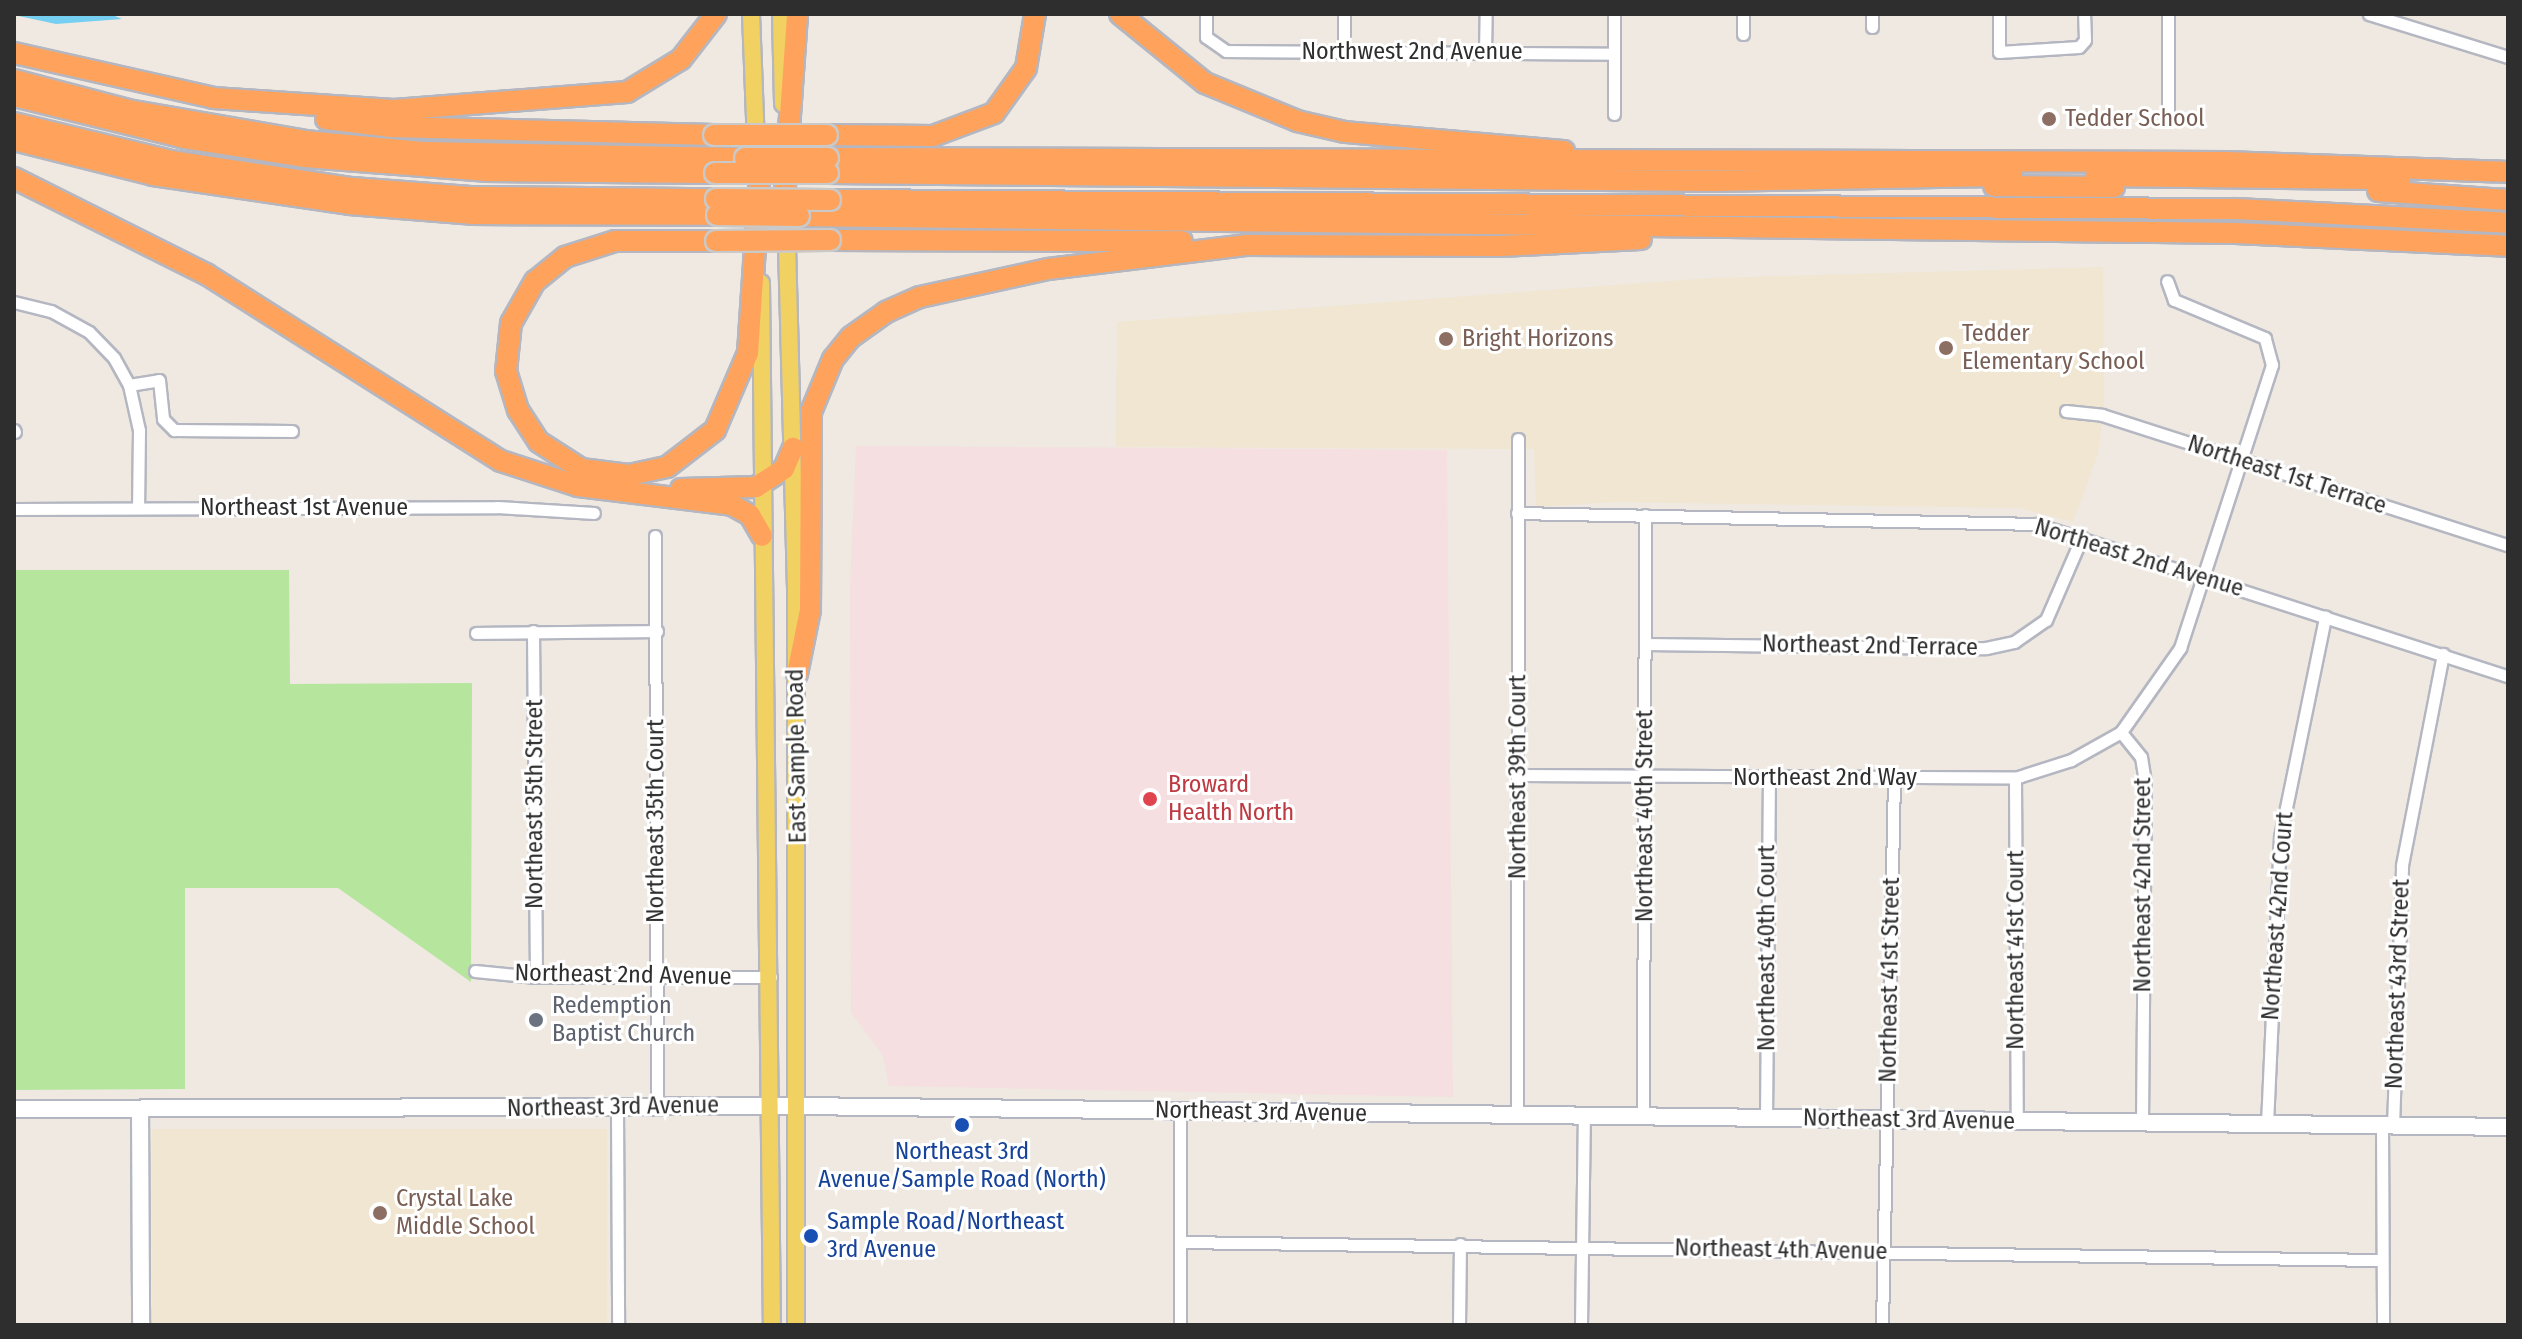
<!DOCTYPE html>
<style>
body{margin:0}
#map{position:relative;width:2522px;height:1339px;overflow:hidden;background:#efe9e1;font-family:"Fira Sans Condensed",sans-serif}
div>[style]{position:absolute}
.education>*{inset:0;background:#f0e6d1;transform-origin:0 0}
.medical>*{inset:0;background:#f5dfe0}
.green>*{inset:0;background:#b6e59e}
.water>*{inset:0;background:#75cff0}
.roads{filter:drop-shadow(2px 0 #b4b7c1) drop-shadow(-2px 0 #b4b7c1) drop-shadow(0 2px #b4b7c1) drop-shadow(0 -2px #b4b7c1)}
.street>*{height:11px;margin:-5.5px;padding:0 5.5px;transform-origin:5.5px;border-radius:5.5px;background:#fff}
.secondary>*{height:16px;margin:-8px;padding:0 8px;transform-origin:8px;border-radius:8px;background:#fff}
.primary>*{height:16px;margin:-8px;padding:0 8px;transform-origin:8px;border-radius:8px;background:#f2d163}
.highway>*{height:20px;margin:-10px;padding:0 10px;transform-origin:10px;border-radius:10px;background:#ffa35c}
.bridges{filter:drop-shadow(2px 0 #c9c9c9) drop-shadow(-2px 0 #c9c9c9) drop-shadow(0 2px #c9c9c9) drop-shadow(0 -2px #c9c9c9)}
.highway-bridge>*{height:20px;margin:-10px;padding:0 10px;transform-origin:10px;border-radius:10px;background:#ffa35c}
.dots>*{width:22px;height:22px;translate:-50% -50%;box-sizing:border-box;border:4px solid #fff;border-radius:50%}
span{translate:-50% -50%;white-space:nowrap;text-align:center;line-height:1.15;-webkit-text-stroke:6px #fff;paint-order:stroke}
.street-label{font-size:24px;color:#2e2e2e}
.education-label{font-size:24px;color:#785e54}
.left{translate:0 -50%;text-align:left}
.health-label{font-size:24px;color:#be3a42}
.worship-label{font-size:24px;color:#5b616d}
.transit-label{font-size:24px;color:#164399}
.frame{position:absolute;inset:0;border:16px solid #2e2e2e;pointer-events:none}
</style>
<div id="map">
<div class="education">
<i style="clip-path:polygon(2103px 267px,2104px 405px,2098px 454px,2073px 522px,2019px 508px,1614px 502px,1536px 507px,1534px 449px,1116px 447px,1117px 322px,1710px 278px)"></i>
<i style="left:607px;top:1129px;width:196px;height:455px;rotate:90deg"></i>
</div>
<div class="medical">
<i style="clip-path:polygon(856px 446px,1447px 450px,1453px 1097px,889px 1086px,883px 1056px,851px 1012px,850px 587px)"></i>
</div>
<div class="green">
<i style="clip-path:polygon(14px 570px,289px 570px,290px 684px,472px 683px,471px 982px,338px 888px,185px 888px,185px 1089px,14px 1090px)"></i>
</div>
<div class="water">
<i style="clip-path:polygon(110px 14px,122px 19px,56px 24px,14px 15px)"></i>
</div>
<div class="roads">
<div class="street">
<i style="left:1206px;top:14px;width:23px;rotate:90deg"></i>
<i style="left:1206px;top:37px;width:24px;rotate:35deg"></i>
<i style="left:1226px;top:51px;width:387px;rotate:0.4deg"></i>
<i style="left:1614px;top:14px;width:100px;rotate:90deg"></i>
<i style="left:1872px;top:14px;width:13px;rotate:90deg"></i>
<i style="left:1999px;top:14px;width:38px;rotate:90deg"></i>
<i style="left:1999px;top:52px;width:80px;rotate:-3.6deg"></i>
<i style="left:2079px;top:47px;width:9px;rotate:-49deg"></i>
<i style="left:2085px;top:40px;width:26px;rotate:-92deg"></i>
<i style="left:2168px;top:14px;width:102px;rotate:90deg"></i>
<i style="left:2369px;top:14px;width:145px;rotate:17.2deg"></i>
<i style="left:1743px;top:34px;width:20px;rotate:-90deg"></i>
<i style="left:1344px;top:52px;width:38px;rotate:-90deg"></i>
<i style="left:1485px;top:53px;width:39px;rotate:-89deg"></i>
<i style="left:14px;top:302px;width:38px;rotate:14deg"></i>
<i style="left:51px;top:311px;width:43px;rotate:28.9deg"></i>
<i style="left:89px;top:332px;width:36px;rotate:46deg"></i>
<i style="left:114px;top:358px;width:31px;rotate:61deg"></i>
<i style="left:129px;top:385px;width:46px;rotate:77.5deg"></i>
<i style="left:139px;top:430px;width:78px;rotate:90.7deg"></i>
<i style="left:129px;top:385px;width:30px;rotate:-9deg"></i>
<i style="left:159px;top:380px;width:39px;rotate:84deg"></i>
<i style="left:163px;top:419px;width:16px;rotate:45deg"></i>
<i style="left:174px;top:430px;width:118px;rotate:0.5deg"></i>
<i style="left:2066px;top:411px;width:36px;rotate:6deg"></i>
<i style="left:2102px;top:415px;width:426px;rotate:17.8deg"></i>
<i style="left:14px;top:430px;width:2px;rotate:63deg"></i>
<i style="left:14px;top:509px;width:483px;rotate:-0.2deg"></i>
<i style="left:497px;top:507px;width:97px;rotate:3.5deg"></i>
<i style="left:1517px;top:513px;width:519px;rotate:1.21deg"></i>
<i style="left:2036px;top:524px;width:496px;rotate:17.9deg"></i>
<i style="left:655px;top:536px;width:570px;rotate:89.8deg"></i>
<i style="left:533px;top:631px;width:346px;rotate:89.5deg"></i>
<i style="left:476px;top:633px;width:181px;rotate:-0.6deg"></i>
<i style="left:1645px;top:644px;width:341px;rotate:0.7deg"></i>
<i style="left:1986px;top:648px;width:29px;rotate:-12deg"></i>
<i style="left:2014px;top:642px;width:39px;rotate:-35deg"></i>
<i style="left:2046px;top:620px;width:90px;rotate:-66.6deg"></i>
<i style="left:1519px;top:775px;width:496px;rotate:0.3deg"></i>
<i style="left:2015px;top:778px;width:59px;rotate:-17.8deg"></i>
<i style="left:2071px;top:760px;width:57px;rotate:-29.2deg"></i>
<i style="left:2015px;top:778px;width:343px;rotate:89.7deg"></i>
<i style="left:475px;top:971px;width:61px;rotate:5.6deg"></i>
<i style="left:536px;top:977px;width:235px"></i>
<i style="left:617px;top:1108px;width:217px;rotate:89.7deg"></i>
<i style="left:1180px;top:1111px;width:214px;rotate:90deg"></i>
<i style="left:1517px;top:1115px;width:676px;rotate:-89.92deg"></i>
<i style="left:1643px;top:1117px;width:602px;rotate:-89.81deg"></i>
<i style="left:1766px;top:1118px;width:340px;rotate:-89.5deg"></i>
<i style="left:2142px;top:1122px;width:340px;rotate:-89.5deg"></i>
<i style="left:2145px;top:782px;width:25px;rotate:-99deg"></i>
<i style="left:2141px;top:757px;width:32px;rotate:-129deg"></i>
<i style="left:2121px;top:732px;width:103px;rotate:-54.9deg"></i>
<i style="left:2180px;top:648px;width:298px;rotate:-72deg"></i>
<i style="left:2272px;top:365px;width:28px;rotate:-105deg"></i>
<i style="left:2265px;top:338px;width:99px;rotate:-157.3deg"></i>
<i style="left:2174px;top:300px;width:20px;rotate:-110deg"></i>
<i style="left:2267px;top:1124px;width:287px;rotate:-87.4deg"></i>
<i style="left:2280px;top:837px;width:225px;rotate:-78.4deg"></i>
<i style="left:2382px;top:1125px;width:200px;rotate:89.7deg"></i>
<i style="left:2393px;top:1126px;width:261px;rotate:-88deg"></i>
<i style="left:2402px;top:865px;width:215px;rotate:-79deg"></i>
<i style="left:1180px;top:1242px;width:1202px;rotate:0.86deg"></i>
<i style="left:1459px;top:1325px;width:81px;rotate:-89.3deg"></i>
<i style="left:1581px;top:1325px;width:209px;rotate:-89.2deg"></i>
<i style="left:1882px;top:1325px;width:547px;rotate:-88.74deg"></i>
</div>
<div class="secondary">
<i style="left:14px;top:1109px;width:782px;rotate:-0.22deg"></i>
<i style="left:796px;top:1106px;width:1712px;rotate:0.7deg"></i>
<i style="left:140px;top:1109px;width:216px;rotate:89.7deg"></i>
</div>
<div class="primary">
<i style="left:751px;top:14px;width:154px;rotate:87.8deg"></i>
<i style="left:781px;top:14px;width:90px;rotate:88.7deg"></i>
<i style="left:786px;top:207px;width:380px;rotate:88.5deg"></i>
<i style="left:796px;top:587px;width:738px;rotate:90deg"></i>
<i style="left:761px;top:283px;width:1042px;rotate:89.4deg"></i>
</div>
<div class="highway">
<i style="left:1120px;top:14px;width:109px;rotate:39.1deg"></i>
<i style="left:1205px;top:83px;width:100px;rotate:22.4deg"></i>
<i style="left:1297px;top:121px;width:49px;rotate:12.9deg"></i>
<i style="left:1345px;top:132px;width:220px;rotate:5deg"></i>
<i style="left:14px;top:53px;width:204px;rotate:12.7deg"></i>
<i style="left:213px;top:98px;width:181px;rotate:3.8deg"></i>
<i style="left:394px;top:110px;width:234px;rotate:-4.4deg"></i>
<i style="left:627px;top:92px;width:63px;rotate:-31.4deg"></i>
<i style="left:681px;top:59px;width:57px;rotate:-52.1deg"></i>
<i style="left:14px;top:80px;width:118px;rotate:14.7deg"></i>
<i style="left:128px;top:110px;width:180px;rotate:9.9deg"></i>
<i style="left:305px;top:141px;width:120px;rotate:5.3deg"></i>
<i style="left:424px;top:152px;width:321px;rotate:1.1deg"></i>
<i style="left:14px;top:96px;width:176px;rotate:13.8deg"></i>
<i style="left:185px;top:138px;width:121px;rotate:9deg"></i>
<i style="left:305px;top:157px;width:181px;rotate:4.4deg"></i>
<i style="left:485px;top:171px;width:230px;rotate:0.5deg"></i>
<i style="left:326px;top:119px;width:64px;rotate:7.1deg"></i>
<i style="left:390px;top:127px;width:324px;rotate:1.4deg"></i>
<i style="left:14px;top:123px;width:162px;rotate:13.6deg"></i>
<i style="left:171px;top:161px;width:183px;rotate:8.5deg"></i>
<i style="left:352px;top:188px;width:119px;rotate:4.3deg"></i>
<i style="left:471px;top:197px;width:245px;rotate:0.5deg"></i>
<i style="left:827px;top:135px;width:106px;rotate:0.5deg"></i>
<i style="left:933px;top:136px;width:65px;rotate:-20.7deg"></i>
<i style="left:994px;top:113px;width:55px;rotate:-54.6deg"></i>
<i style="left:1026px;top:68px;width:55px;rotate:-80.5deg"></i>
<i style="left:14px;top:140px;width:143px;rotate:14.1deg"></i>
<i style="left:153px;top:175px;width:198px;rotate:8.4deg"></i>
<i style="left:349px;top:204px;width:123px;rotate:4.6deg"></i>
<i style="left:472px;top:214px;width:245px;rotate:0.2deg"></i>
<i style="left:828px;top:158px;width:1397px;rotate:0.16deg"></i>
<i style="left:2225px;top:162px;width:283px;rotate:2deg"></i>
<i style="left:828px;top:173px;width:886px;rotate:0.52deg"></i>
<i style="left:1714px;top:181px;width:298px;rotate:-1deg"></i>
<i style="left:2096px;top:176px;width:304px;rotate:0.6deg"></i>
<i style="left:14px;top:178px;width:215px;rotate:26.6deg"></i>
<i style="left:206px;top:274px;width:349px;rotate:32.4deg"></i>
<i style="left:501px;top:461px;width:81px;rotate:18deg"></i>
<i style="left:578px;top:486px;width:155px;rotate:7deg"></i>
<i style="left:732px;top:505px;width:21px;rotate:29deg"></i>
<i style="left:750px;top:515px;width:24px;rotate:60deg"></i>
<i style="left:1994px;top:186px;width:120px;rotate:0.5deg"></i>
<i style="left:785px;top:187px;width:173px;rotate:-86deg"></i>
<i style="left:2378px;top:191px;width:130px;rotate:4deg"></i>
<i style="left:830px;top:200px;width:1406px;rotate:0.37deg"></i>
<i style="left:2236px;top:209px;width:272px;rotate:2.9deg"></i>
<i style="left:799px;top:216px;width:1436px;rotate:0.68deg"></i>
<i style="left:2235px;top:233px;width:273px;rotate:2.7deg"></i>
<i style="left:830px;top:240px;width:352px;rotate:0.2deg"></i>
<i style="left:716px;top:241px;width:101px;rotate:180deg"></i>
<i style="left:615px;top:241px;width:52px;rotate:162.3deg"></i>
<i style="left:565px;top:257px;width:38px;rotate:141deg"></i>
<i style="left:535px;top:281px;width:48px;rotate:119.7deg"></i>
<i style="left:511px;top:323px;width:48px;rotate:95.9deg"></i>
<i style="left:506px;top:371px;width:41px;rotate:72.9deg"></i>
<i style="left:518px;top:410px;width:38px;rotate:57deg"></i>
<i style="left:539px;top:442px;width:50px;rotate:32.7deg"></i>
<i style="left:581px;top:469px;width:48px;rotate:7.1deg"></i>
<i style="left:629px;top:475px;width:39px;rotate:-12deg"></i>
<i style="left:667px;top:467px;width:61px;rotate:-37.6deg"></i>
<i style="left:715px;top:430px;width:84px;rotate:-66.8deg"></i>
<i style="left:748px;top:353px;width:166px;rotate:-86.2deg"></i>
<i style="left:681px;top:489px;width:75px;rotate:-1.5deg"></i>
<i style="left:756px;top:487px;width:33px;rotate:-33deg"></i>
<i style="left:784px;top:469px;width:23px;rotate:-67deg"></i>
<i style="left:797px;top:674px;width:65px;rotate:-78.5deg"></i>
<i style="left:810px;top:610px;width:198px;rotate:-89.7deg"></i>
<i style="left:811px;top:412px;width:57px;rotate:-67.5deg"></i>
<i style="left:833px;top:359px;width:28px;rotate:-51deg"></i>
<i style="left:851px;top:337px;width:43px;rotate:-35.5deg"></i>
<i style="left:886px;top:312px;width:37px;rotate:-24deg"></i>
<i style="left:920px;top:297px;width:131px;rotate:-12.3deg"></i>
<i style="left:1048px;top:269px;width:199px;rotate:-6.9deg"></i>
<i style="left:1246px;top:245px;width:254px;rotate:0.2deg"></i>
<i style="left:1500px;top:246px;width:141px;rotate:-2.8deg"></i>
</div>
</div>
<div class="bridges">
<div class="highway-bridge">
<i style="left:714px;top:135px;width:113px"></i>
<i style="left:745px;top:158px;width:83px"></i>
<i style="left:715px;top:173px;width:113px"></i>
<i style="left:716px;top:199px;width:114px;rotate:0.5deg"></i>
<i style="left:717px;top:215px;width:82px;rotate:0.7deg"></i>
<i style="left:716px;top:241px;width:114px;rotate:-0.5deg"></i>
</div>
</div>
<div class="dots">
<i style="left:2049px;top:119px;background:#8d6e63"></i>
<i style="left:1446px;top:339px;background:#8d6e63"></i>
<i style="left:1946px;top:348px;background:#8d6e63"></i>
<i style="left:1150px;top:799px;background:#e0444e"></i>
<i style="left:536px;top:1020px;background:#6b7280"></i>
<i style="left:962px;top:1125px;background:#1a4fb4"></i>
<i style="left:380px;top:1213px;background:#8d6e63"></i>
<i style="left:811px;top:1236px;background:#1a4fb4"></i>
</div>
<div class="street-label">
<span style="left:1412px;top:52px">Northwest 2nd Avenue</span>
<span style="left:2287px;top:475px;rotate:18deg">Northeast 1st Terrace</span>
<span style="left:304px;top:508px">Northeast 1st Avenue</span>
<span style="left:2139px;top:558px;rotate:17deg">Northeast 2nd Avenue</span>
<span style="left:1870px;top:646px;rotate:1deg">Northeast 2nd Terrace</span>
<span style="left:797px;top:756px;rotate:-91deg">East Sample Road</span>
<span style="left:1518px;top:777px;rotate:-90deg">Northeast 39th Court</span>
<span style="left:1825px;top:778px">Northeast 2nd Way</span>
<span style="left:535px;top:804px;rotate:-90deg">Northeast 35th Street</span>
<span style="left:1645px;top:816px;rotate:-90deg">Northeast 40th Street</span>
<span style="left:656px;top:821px;rotate:-90deg">Northeast 35th Court</span>
<span style="left:2143px;top:885px;rotate:-90deg">Northeast 42nd Street</span>
<span style="left:2278px;top:916px;rotate:-86deg">Northeast 42nd Court</span>
<span style="left:1767px;top:948px;rotate:-90deg">Northeast 40th Court</span>
<span style="left:2016px;top:950px;rotate:-90deg">Northeast 41st Court</span>
<span style="left:623px;top:975px;rotate:1deg">Northeast 2nd Avenue</span>
<span style="left:1890px;top:980px;rotate:-89deg">Northeast 41st Street</span>
<span style="left:2398px;top:984px;rotate:-88deg">Northeast 43rd Street</span>
<span style="left:613px;top:1107px;rotate:-1deg">Northeast 3rd Avenue</span>
<span style="left:1261px;top:1112px;rotate:1deg">Northeast 3rd Avenue</span>
<span style="left:1909px;top:1120px;rotate:1deg">Northeast 3rd Avenue</span>
<span style="left:1781px;top:1250px;rotate:1deg">Northeast 4th Avenue</span>
</div>
<div class="education-label">
<span class="left" style="left:2065px;top:119px">Tedder School</span>
<span class="left" style="left:1962px;top:348px">Tedder<br>Elementary School</span>
<span class="left" style="left:1462px;top:339px">Bright Horizons</span>
<span class="left" style="left:396px;top:1213px">Crystal Lake<br>Middle School</span>
</div>
<div class="health-label">
<span class="left" style="left:1168px;top:799px">Broward<br>Health North</span>
</div>
<div class="worship-label">
<span class="left" style="left:552px;top:1020px">Redemption<br>Baptist Church</span>
</div>
<div class="transit-label">
<span style="left:962px;top:1166px">Northeast 3rd<br>Avenue/Sample Road (North)</span>
<span class="left" style="left:827px;top:1236px">Sample Road/Northeast<br>3rd Avenue</span>
</div>
<div class="frame"></div>
</div>
